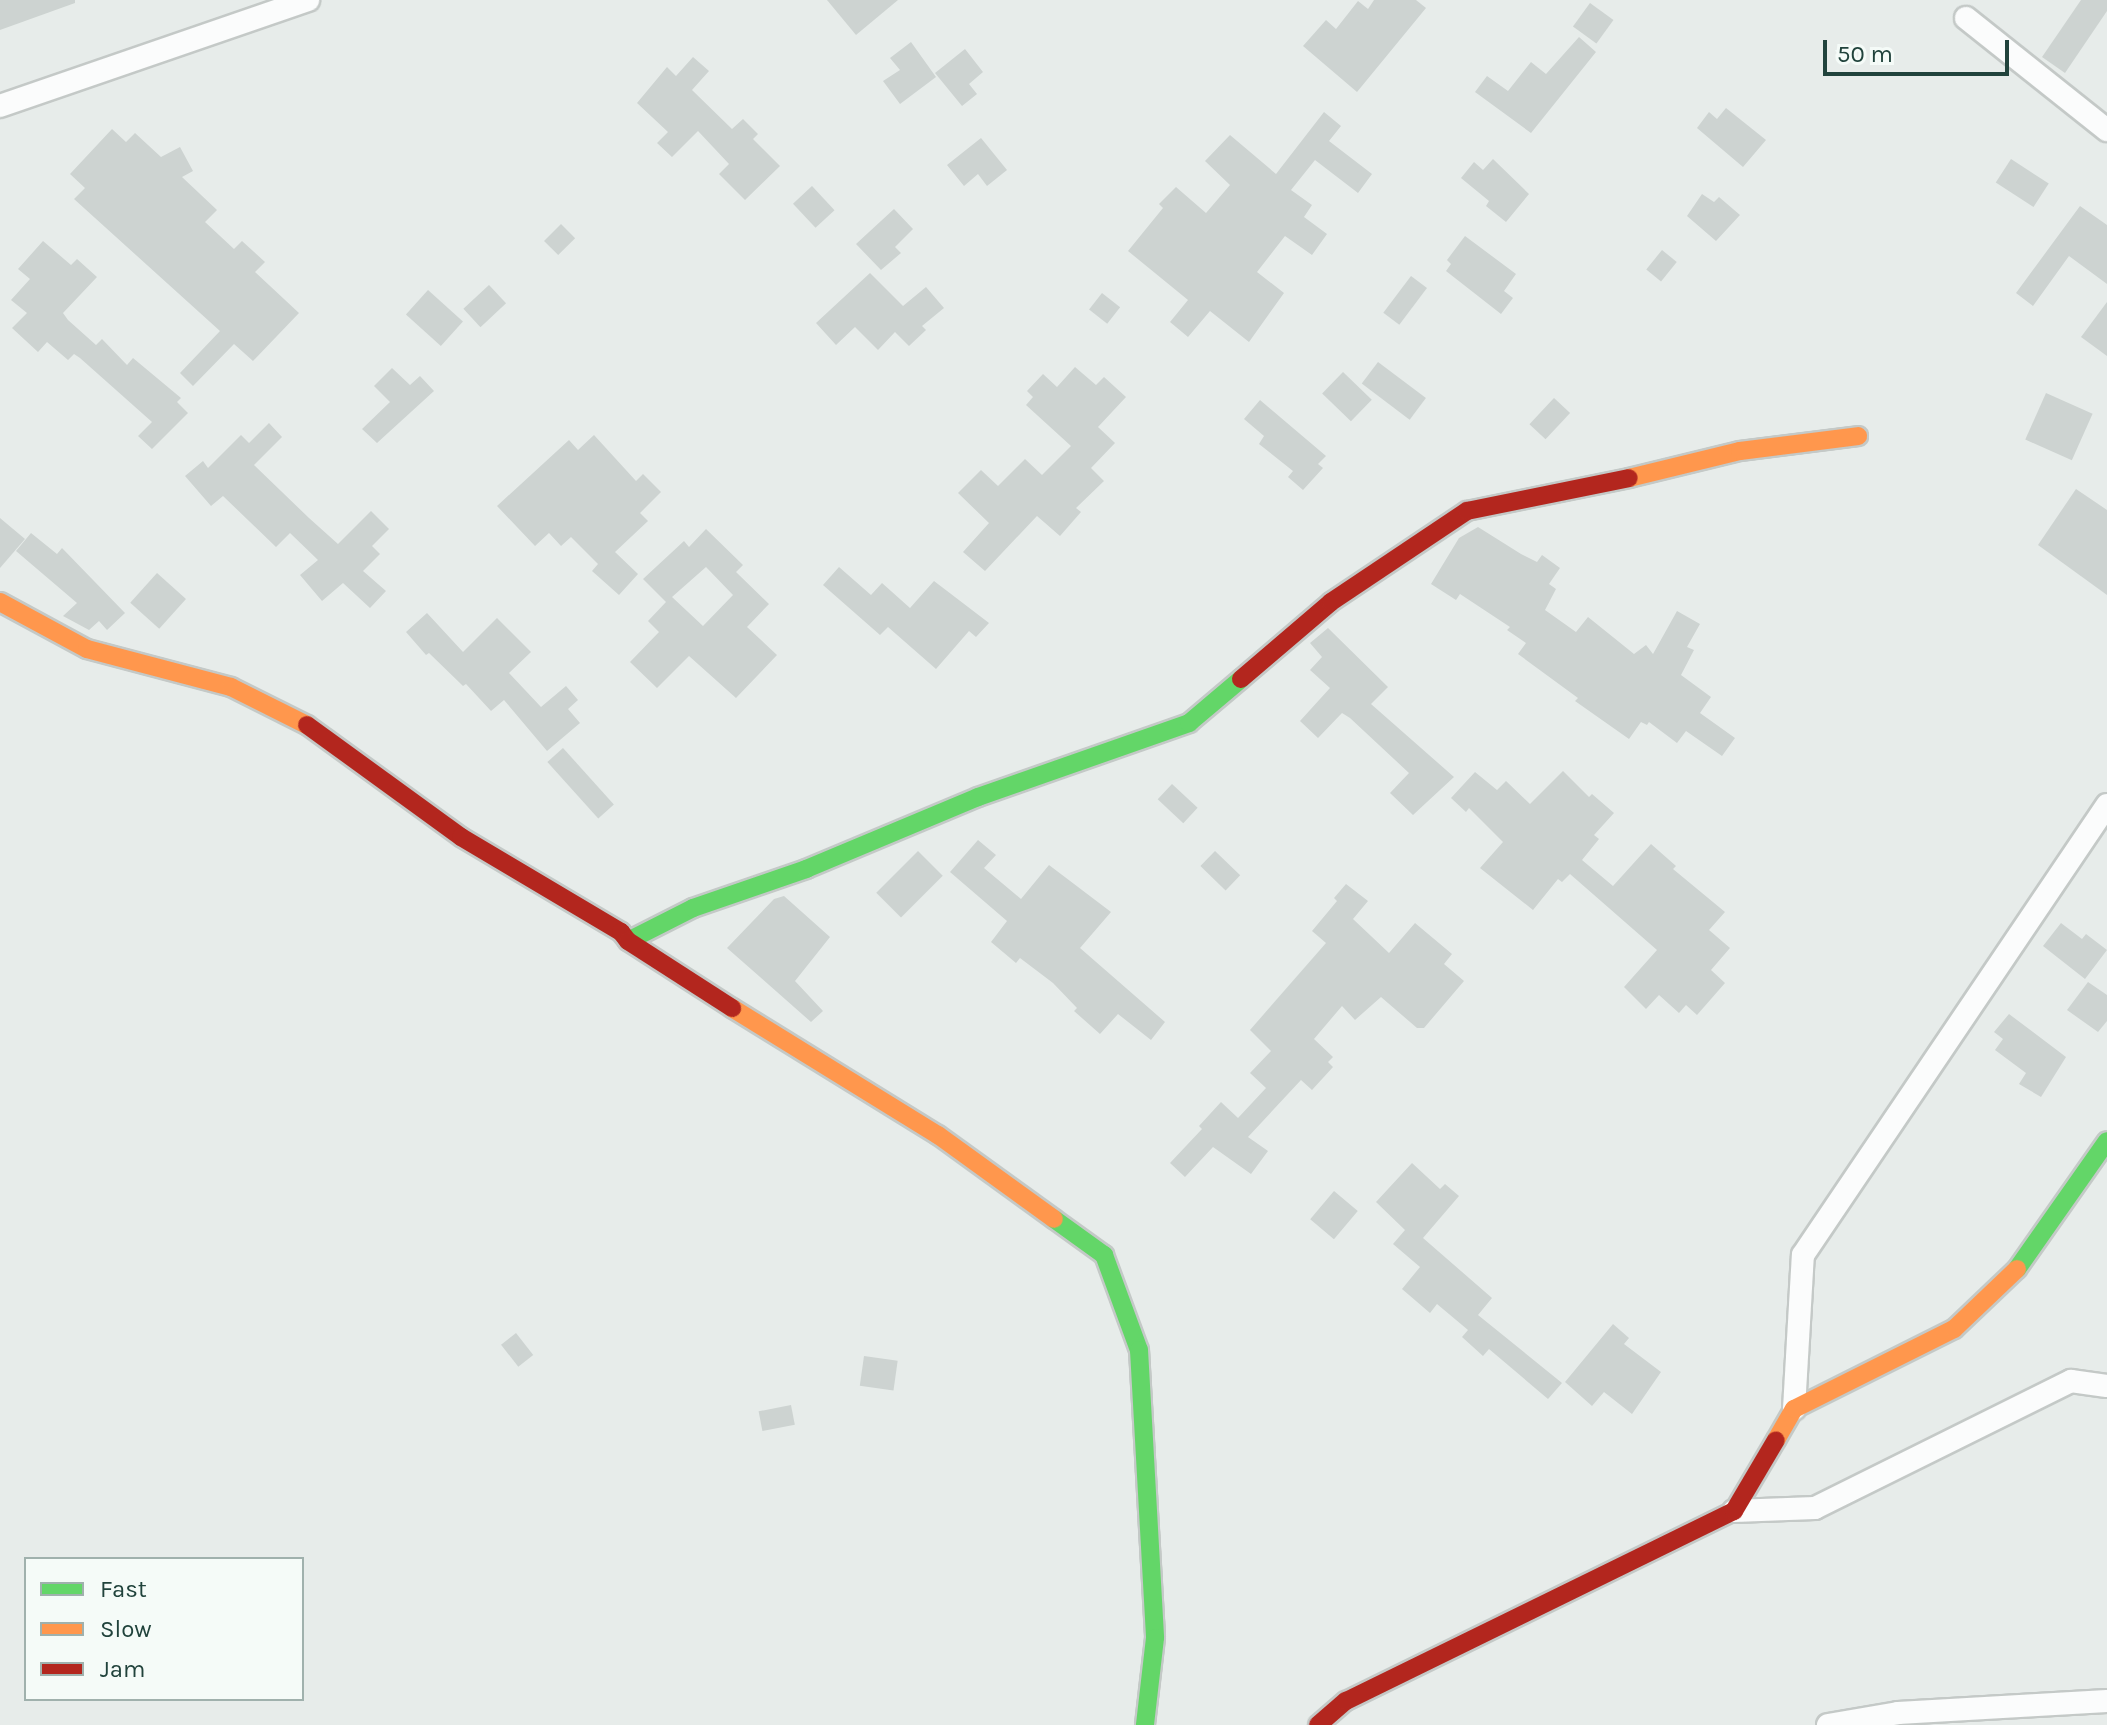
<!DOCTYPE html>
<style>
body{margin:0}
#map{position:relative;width:2107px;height:1725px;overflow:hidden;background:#e7ecea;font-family:Karla,sans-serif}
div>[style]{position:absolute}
.building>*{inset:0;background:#cdd3d1;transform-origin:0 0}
.roads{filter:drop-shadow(2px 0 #c4c9c7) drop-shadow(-2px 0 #c4c9c7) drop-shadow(0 2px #c4c9c7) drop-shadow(0 -2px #c4c9c7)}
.street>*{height:22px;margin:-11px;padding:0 11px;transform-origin:11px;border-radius:11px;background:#fbfcfc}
.fast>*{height:18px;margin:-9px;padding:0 9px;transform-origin:9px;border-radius:9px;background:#63d668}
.slow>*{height:18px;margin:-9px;padding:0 9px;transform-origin:9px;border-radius:9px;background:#ff974d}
.jam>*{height:18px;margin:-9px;padding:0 9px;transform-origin:9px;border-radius:9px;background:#b3261e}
span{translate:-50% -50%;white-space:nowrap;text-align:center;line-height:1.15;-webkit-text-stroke:8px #f5fbf8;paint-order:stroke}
.legend{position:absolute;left:24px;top:1557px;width:280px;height:144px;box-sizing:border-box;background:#f5fbf8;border:2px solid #a0b1ad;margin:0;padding:10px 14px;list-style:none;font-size:24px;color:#21433c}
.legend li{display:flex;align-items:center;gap:16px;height:40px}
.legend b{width:40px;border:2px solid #a0b1ad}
.scale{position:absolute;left:1823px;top:40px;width:186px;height:36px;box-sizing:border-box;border:4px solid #21433c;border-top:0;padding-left:10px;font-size:24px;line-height:28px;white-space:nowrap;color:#21433c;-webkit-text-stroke:6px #f5fbf8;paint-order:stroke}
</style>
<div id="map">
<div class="building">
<i style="clip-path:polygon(0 0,75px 0,75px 3px,0 30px)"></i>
<i style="clip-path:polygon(827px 0,898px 0,856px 35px)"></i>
<i style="clip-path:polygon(1374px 0,1416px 0,1426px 8px,1357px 92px,1303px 46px,1326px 20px,1336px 29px,1358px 1px,1368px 9px)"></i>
<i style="clip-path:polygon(2081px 0,2107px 0,2107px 11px,2065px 73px,2042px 57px)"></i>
<i style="left:1590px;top:3px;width:29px;height:29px;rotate:36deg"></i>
<i style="clip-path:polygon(1579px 37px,1596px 52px,1531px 133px,1475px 92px,1487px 76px,1508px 91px,1531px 62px,1546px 74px)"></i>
<i style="clip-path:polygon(911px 42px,936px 77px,900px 104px,883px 81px,900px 70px,890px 58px)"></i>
<i style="clip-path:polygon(965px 49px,983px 72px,969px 84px,977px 94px,962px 106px,935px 73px)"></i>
<i style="clip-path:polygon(693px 57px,709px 71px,692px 90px,732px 129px,743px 119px,758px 134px,753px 139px,780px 166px,745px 200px,719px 174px,729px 164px,698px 131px,672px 157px,657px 143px,668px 132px,637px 103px,667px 67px,676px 76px)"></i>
<i style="clip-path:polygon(1726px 108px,1766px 140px,1743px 167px,1697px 128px,1709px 112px,1717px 119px)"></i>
<i style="clip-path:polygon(1324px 112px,1341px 126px,1329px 141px,1372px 174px,1358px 193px,1315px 160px,1291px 190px,1312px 205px,1304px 217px,1327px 234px,1312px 255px,1285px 236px,1257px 272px,1284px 293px,1249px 342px,1210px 311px,1188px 337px,1170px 322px,1188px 300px,1128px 251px,1163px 208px,1159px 204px,1176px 187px,1206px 213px,1230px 185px,1205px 161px,1230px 135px,1276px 174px)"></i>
<i style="clip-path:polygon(112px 129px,126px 142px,135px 133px,161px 157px,180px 147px,193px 171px,182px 177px,217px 210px,205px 222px,234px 249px,242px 241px,265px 262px,255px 272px,299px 313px,253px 361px,234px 344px,193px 386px,180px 373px,220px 331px,74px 199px,85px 188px,70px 174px)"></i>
<i style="clip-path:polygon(981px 138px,1007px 170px,987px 186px,978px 174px,964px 186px,947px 165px)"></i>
<i style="clip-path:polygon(1493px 159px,1529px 194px,1506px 222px,1486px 206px,1489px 201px,1461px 178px,1474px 162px,1483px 170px)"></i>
<i style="left:2011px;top:159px;width:45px;height:28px;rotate:33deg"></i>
<i style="left:812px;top:186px;width:33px;height:26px;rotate:47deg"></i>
<i style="clip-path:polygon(1702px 194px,1714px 202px,1719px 197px,1740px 215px,1716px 241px,1687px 216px)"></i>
<i style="clip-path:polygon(2080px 206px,2107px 225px,2107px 284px,2069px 256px,2033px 306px,2016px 293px)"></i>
<i style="clip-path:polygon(894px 209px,913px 229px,895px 247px,901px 253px,881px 270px,856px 244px)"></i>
<i style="left:561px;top:224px;width:20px;height:24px;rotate:45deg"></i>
<i style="clip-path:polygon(1465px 236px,1516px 274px,1504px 291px,1513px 298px,1501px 314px,1446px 271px,1451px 264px,1447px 260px)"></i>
<i style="clip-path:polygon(43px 241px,71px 265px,77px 259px,97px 277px,63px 313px,68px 320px,96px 345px,102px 339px,127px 365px,133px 358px,181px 398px,177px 402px,188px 413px,152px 449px,138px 436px,152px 422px,80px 358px,74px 354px,68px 360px,47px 342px,38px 352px,12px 328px,27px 313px,11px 300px,30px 279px,18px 269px)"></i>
<i style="left:1662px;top:250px;width:19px;height:25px;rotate:39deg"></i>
<i style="clip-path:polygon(870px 273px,903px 306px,926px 287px,944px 308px,922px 326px,926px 330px,909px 346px,895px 332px,878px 350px,855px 327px,836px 345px,816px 323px)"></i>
<i style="left:1411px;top:276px;width:20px;height:46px;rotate:37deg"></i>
<i style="left:489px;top:285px;width:25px;height:35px;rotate:47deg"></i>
<i style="left:428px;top:290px;width:47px;height:33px;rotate:42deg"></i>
<i style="left:1102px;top:293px;width:23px;height:21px;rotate:38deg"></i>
<i style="clip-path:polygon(2107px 302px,2107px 356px,2081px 337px)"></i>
<i style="left:1378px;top:362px;width:60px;height:27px;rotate:37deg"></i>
<i style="clip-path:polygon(1075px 367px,1096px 385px,1104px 377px,1126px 397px,1098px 427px,1115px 443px,1091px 468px,1104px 481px,1076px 508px,1081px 512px,1060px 536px,1037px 516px,985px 571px,963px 552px,989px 523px,958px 493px,981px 470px,998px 486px,1025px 459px,1042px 475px,1071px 446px,1026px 405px,1033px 397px,1027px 391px,1043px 374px,1057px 387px)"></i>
<i style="clip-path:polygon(392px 368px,410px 385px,420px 376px,434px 391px,377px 443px,362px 429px,390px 402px,374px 386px)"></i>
<i style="left:1343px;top:372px;width:40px;height:30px;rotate:44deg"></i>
<i style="left:2046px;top:393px;width:51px;height:51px;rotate:24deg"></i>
<i style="left:1554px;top:398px;width:22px;height:36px;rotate:43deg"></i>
<i style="clip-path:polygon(1260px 400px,1326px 456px,1318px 464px,1323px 468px,1303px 490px,1288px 477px,1293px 471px,1259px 444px,1264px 436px,1244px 419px)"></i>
<i style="clip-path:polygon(269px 423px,282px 437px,254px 465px,309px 518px,338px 544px,371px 511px,389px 529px,372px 546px,380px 554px,363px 571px,386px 591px,370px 608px,343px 583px,322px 601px,300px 575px,318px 560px,290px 533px,276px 547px,223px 496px,211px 506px,185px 476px,203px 461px,208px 468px,241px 435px,249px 443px)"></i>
<i style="clip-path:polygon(594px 435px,636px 481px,643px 474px,661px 492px,640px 513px,648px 521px,615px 552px,638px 574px,619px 595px,592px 571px,598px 564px,571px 537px,561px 546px,549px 533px,535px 546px,497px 506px,569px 440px,578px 450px)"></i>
<i style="clip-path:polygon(2076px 489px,2107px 510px,2107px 595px,2038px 545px)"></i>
<i style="clip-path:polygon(0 518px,25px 539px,0 568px)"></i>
<i style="clip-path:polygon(1478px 527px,1521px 554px,1537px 562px,1542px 555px,1560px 568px,1549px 584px,1556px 589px,1545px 610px,1576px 632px,1588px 617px,1634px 654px,1646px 645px,1653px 654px,1677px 611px,1700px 624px,1687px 647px,1694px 650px,1681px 675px,1711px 697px,1700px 713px,1735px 738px,1722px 756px,1686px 731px,1677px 743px,1649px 722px,1647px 725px,1641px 722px,1629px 739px,1575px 701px,1578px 698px,1518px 654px,1526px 643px,1507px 630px,1510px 627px,1460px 594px,1456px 600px,1431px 584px,1459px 538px)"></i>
<i style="clip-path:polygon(evenodd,706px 529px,743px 565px,736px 572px,769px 604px,747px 627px,777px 655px,736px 698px,689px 656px,657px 688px,630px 662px,659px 632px,648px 621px,666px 602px,643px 579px,684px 541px,689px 547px,706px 529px,706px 567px,733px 595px,703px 626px,672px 597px,706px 567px)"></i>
<i style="clip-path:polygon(31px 533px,57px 554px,62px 548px,125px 613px,107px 630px,99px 621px,89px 630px,63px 616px,77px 603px,16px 551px)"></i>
<i style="clip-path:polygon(839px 567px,871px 595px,882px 583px,910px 608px,934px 581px,989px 623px,976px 637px,969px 631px,936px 669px,888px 627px,880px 635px,823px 585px)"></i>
<i style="left:157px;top:573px;width:39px;height:40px;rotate:42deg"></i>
<i style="clip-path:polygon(427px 613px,463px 652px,497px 618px,531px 652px,509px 673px,541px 707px,566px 686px,578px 700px,568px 709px,580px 723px,547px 751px,504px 700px,491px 711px,466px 684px,463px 686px,429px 653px,426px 655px,406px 632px)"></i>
<i style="clip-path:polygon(1328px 628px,1388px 687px,1371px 704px,1454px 777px,1413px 815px,1390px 793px,1409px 773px,1350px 718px,1342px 713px,1318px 738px,1300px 721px,1330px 688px,1310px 670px,1322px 657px,1310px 643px)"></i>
<i style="left:563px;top:748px;width:76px;height:21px;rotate:48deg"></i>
<i style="clip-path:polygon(1563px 771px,1589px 797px,1592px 794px,1614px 813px,1594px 835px,1599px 839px,1582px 860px,1613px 886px,1651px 844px,1676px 866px,1673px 869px,1725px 912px,1709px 930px,1730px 948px,1711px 970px,1725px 983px,1697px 1015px,1686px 1005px,1679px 1013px,1659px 995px,1646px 1009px,1624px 987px,1657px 950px,1570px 874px,1562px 882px,1558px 879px,1533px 910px,1480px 868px,1503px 842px,1469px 808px,1466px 812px,1451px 798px,1475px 772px,1497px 790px,1506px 781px,1530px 804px)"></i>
<i style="left:1172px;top:784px;width:35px;height:21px;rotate:43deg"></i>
<i style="clip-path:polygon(978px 840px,996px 855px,984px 868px,1021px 899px,1049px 865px,1111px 912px,1080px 948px,1165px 1022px,1151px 1040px,1118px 1014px,1100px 1034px,1074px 1011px,1077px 1008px,1053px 983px,1020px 958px,1016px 963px,991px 942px,1007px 921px,950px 872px)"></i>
<i style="left:918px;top:851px;width:35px;height:59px;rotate:45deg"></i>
<i style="left:1215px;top:851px;width:35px;height:21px;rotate:44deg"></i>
<i style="clip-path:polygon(1346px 884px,1368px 901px,1353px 919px,1389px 953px,1415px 923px,1452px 954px,1444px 964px,1464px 981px,1424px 1028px,1417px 1028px,1381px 997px,1355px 1020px,1342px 1006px,1314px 1039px,1333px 1057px,1328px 1062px,1333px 1067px,1312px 1090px,1301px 1080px,1248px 1137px,1268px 1151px,1251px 1174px,1213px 1147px,1185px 1177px,1170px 1163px,1202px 1129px,1199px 1126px,1221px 1102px,1238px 1118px,1266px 1088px,1250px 1073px,1271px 1051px,1250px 1030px,1326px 943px,1312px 931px,1337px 901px,1334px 898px)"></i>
<i style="clip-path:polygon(784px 896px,830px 937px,795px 981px,823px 1011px,811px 1022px,727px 948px,774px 899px)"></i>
<i style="clip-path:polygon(2061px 923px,2082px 939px,2086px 934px,2107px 950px,2085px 979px,2043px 946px)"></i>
<i style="clip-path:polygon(2088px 982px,2107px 995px,2107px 1021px,2098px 1032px,2067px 1010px)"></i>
<i style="clip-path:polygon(2009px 1014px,2066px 1057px,2041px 1097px,2019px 1084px,2026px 1073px,1995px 1050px,2003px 1039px,1994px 1032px)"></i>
<i style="clip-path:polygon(1412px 1163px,1440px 1189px,1445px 1184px,1459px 1196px,1423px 1238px,1492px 1298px,1478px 1315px,1562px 1383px,1548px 1399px,1489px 1349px,1483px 1356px,1462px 1337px,1468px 1330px,1437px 1304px,1430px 1313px,1402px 1289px,1420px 1267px,1393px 1244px,1405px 1230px,1376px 1202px)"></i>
<i style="left:1334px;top:1191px;width:31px;height:37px;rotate:40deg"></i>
<i style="clip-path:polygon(1613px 1324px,1629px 1338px,1624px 1344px,1661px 1372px,1632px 1414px,1604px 1392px,1592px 1406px,1565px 1382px)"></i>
<i style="left:516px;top:1333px;width:28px;height:19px;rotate:52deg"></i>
<i style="left:864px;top:1356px;width:34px;height:30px;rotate:8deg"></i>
<i style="left:791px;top:1405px;width:20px;height:33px;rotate:79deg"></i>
</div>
<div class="roads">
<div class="street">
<i style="left:1966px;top:18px;width:180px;rotate:38.5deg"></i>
<i style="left:0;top:106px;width:326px;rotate:-19deg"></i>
<i style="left:1794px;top:1409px;width:154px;rotate:-86.7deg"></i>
<i style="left:1803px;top:1255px;width:543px;rotate:-55.96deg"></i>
<i style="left:1734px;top:1511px;width:81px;rotate:-2.1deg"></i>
<i style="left:1815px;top:1508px;width:286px;rotate:-26.4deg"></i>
<i style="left:2071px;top:1381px;width:36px;rotate:8deg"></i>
<i style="left:1828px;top:1725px;width:71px;rotate:-9.7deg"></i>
<i style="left:1898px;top:1713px;width:209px;rotate:-3.3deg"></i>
</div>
<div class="fast">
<i style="left:628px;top:941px;width:73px;rotate:-26.9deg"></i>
<i style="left:693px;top:908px;width:120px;rotate:-19deg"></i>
<i style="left:806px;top:869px;width:186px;rotate:-22.7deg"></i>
<i style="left:978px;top:797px;width:224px;rotate:-19.3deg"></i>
<i style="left:1189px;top:723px;width:68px;rotate:-40.2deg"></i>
<i style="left:1054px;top:1219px;width:62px;rotate:35.8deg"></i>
<i style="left:1104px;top:1255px;width:101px;rotate:69.8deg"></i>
<i style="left:1139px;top:1350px;width:288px;rotate:86.8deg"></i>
<i style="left:1155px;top:1638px;width:88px;rotate:96.6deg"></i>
<i style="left:2017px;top:1269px;width:156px;rotate:-54.9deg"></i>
</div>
<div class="slow">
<i style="left:1629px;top:478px;width:114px;rotate:-13.7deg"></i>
<i style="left:1740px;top:451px;width:119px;rotate:-7.2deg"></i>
<i style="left:0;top:602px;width:99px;rotate:28.4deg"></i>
<i style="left:87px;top:649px;width:149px;rotate:14.8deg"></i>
<i style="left:231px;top:687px;width:85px;rotate:26.6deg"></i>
<i style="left:732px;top:1008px;width:242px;rotate:31.7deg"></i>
<i style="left:938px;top:1135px;width:143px;rotate:35.9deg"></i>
<i style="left:1776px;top:1440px;width:36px;rotate:-60deg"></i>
<i style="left:1794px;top:1409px;width:179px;rotate:-26.6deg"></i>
<i style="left:1954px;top:1329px;width:87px;rotate:-43.6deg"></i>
</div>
<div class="jam">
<i style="left:1241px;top:679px;width:118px;rotate:-40.5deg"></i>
<i style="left:1331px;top:602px;width:164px;rotate:-33.8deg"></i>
<i style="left:1467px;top:511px;width:165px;rotate:-11.5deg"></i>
<i style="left:307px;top:725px;width:190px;rotate:36deg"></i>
<i style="left:461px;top:837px;width:186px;rotate:30.7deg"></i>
<i style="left:621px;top:932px;width:11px;rotate:52deg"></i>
<i style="left:628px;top:941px;width:124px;rotate:32.8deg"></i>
<i style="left:1318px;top:1725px;width:37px;rotate:-41deg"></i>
<i style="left:1346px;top:1701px;width:432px;rotate:-26.1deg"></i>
<i style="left:1734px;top:1511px;width:82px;rotate:-59.4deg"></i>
</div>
</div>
<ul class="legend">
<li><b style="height:10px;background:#63d668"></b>Fast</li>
<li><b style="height:10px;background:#ff974d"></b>Slow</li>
<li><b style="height:10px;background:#b3261e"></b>Jam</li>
</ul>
<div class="scale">50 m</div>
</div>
